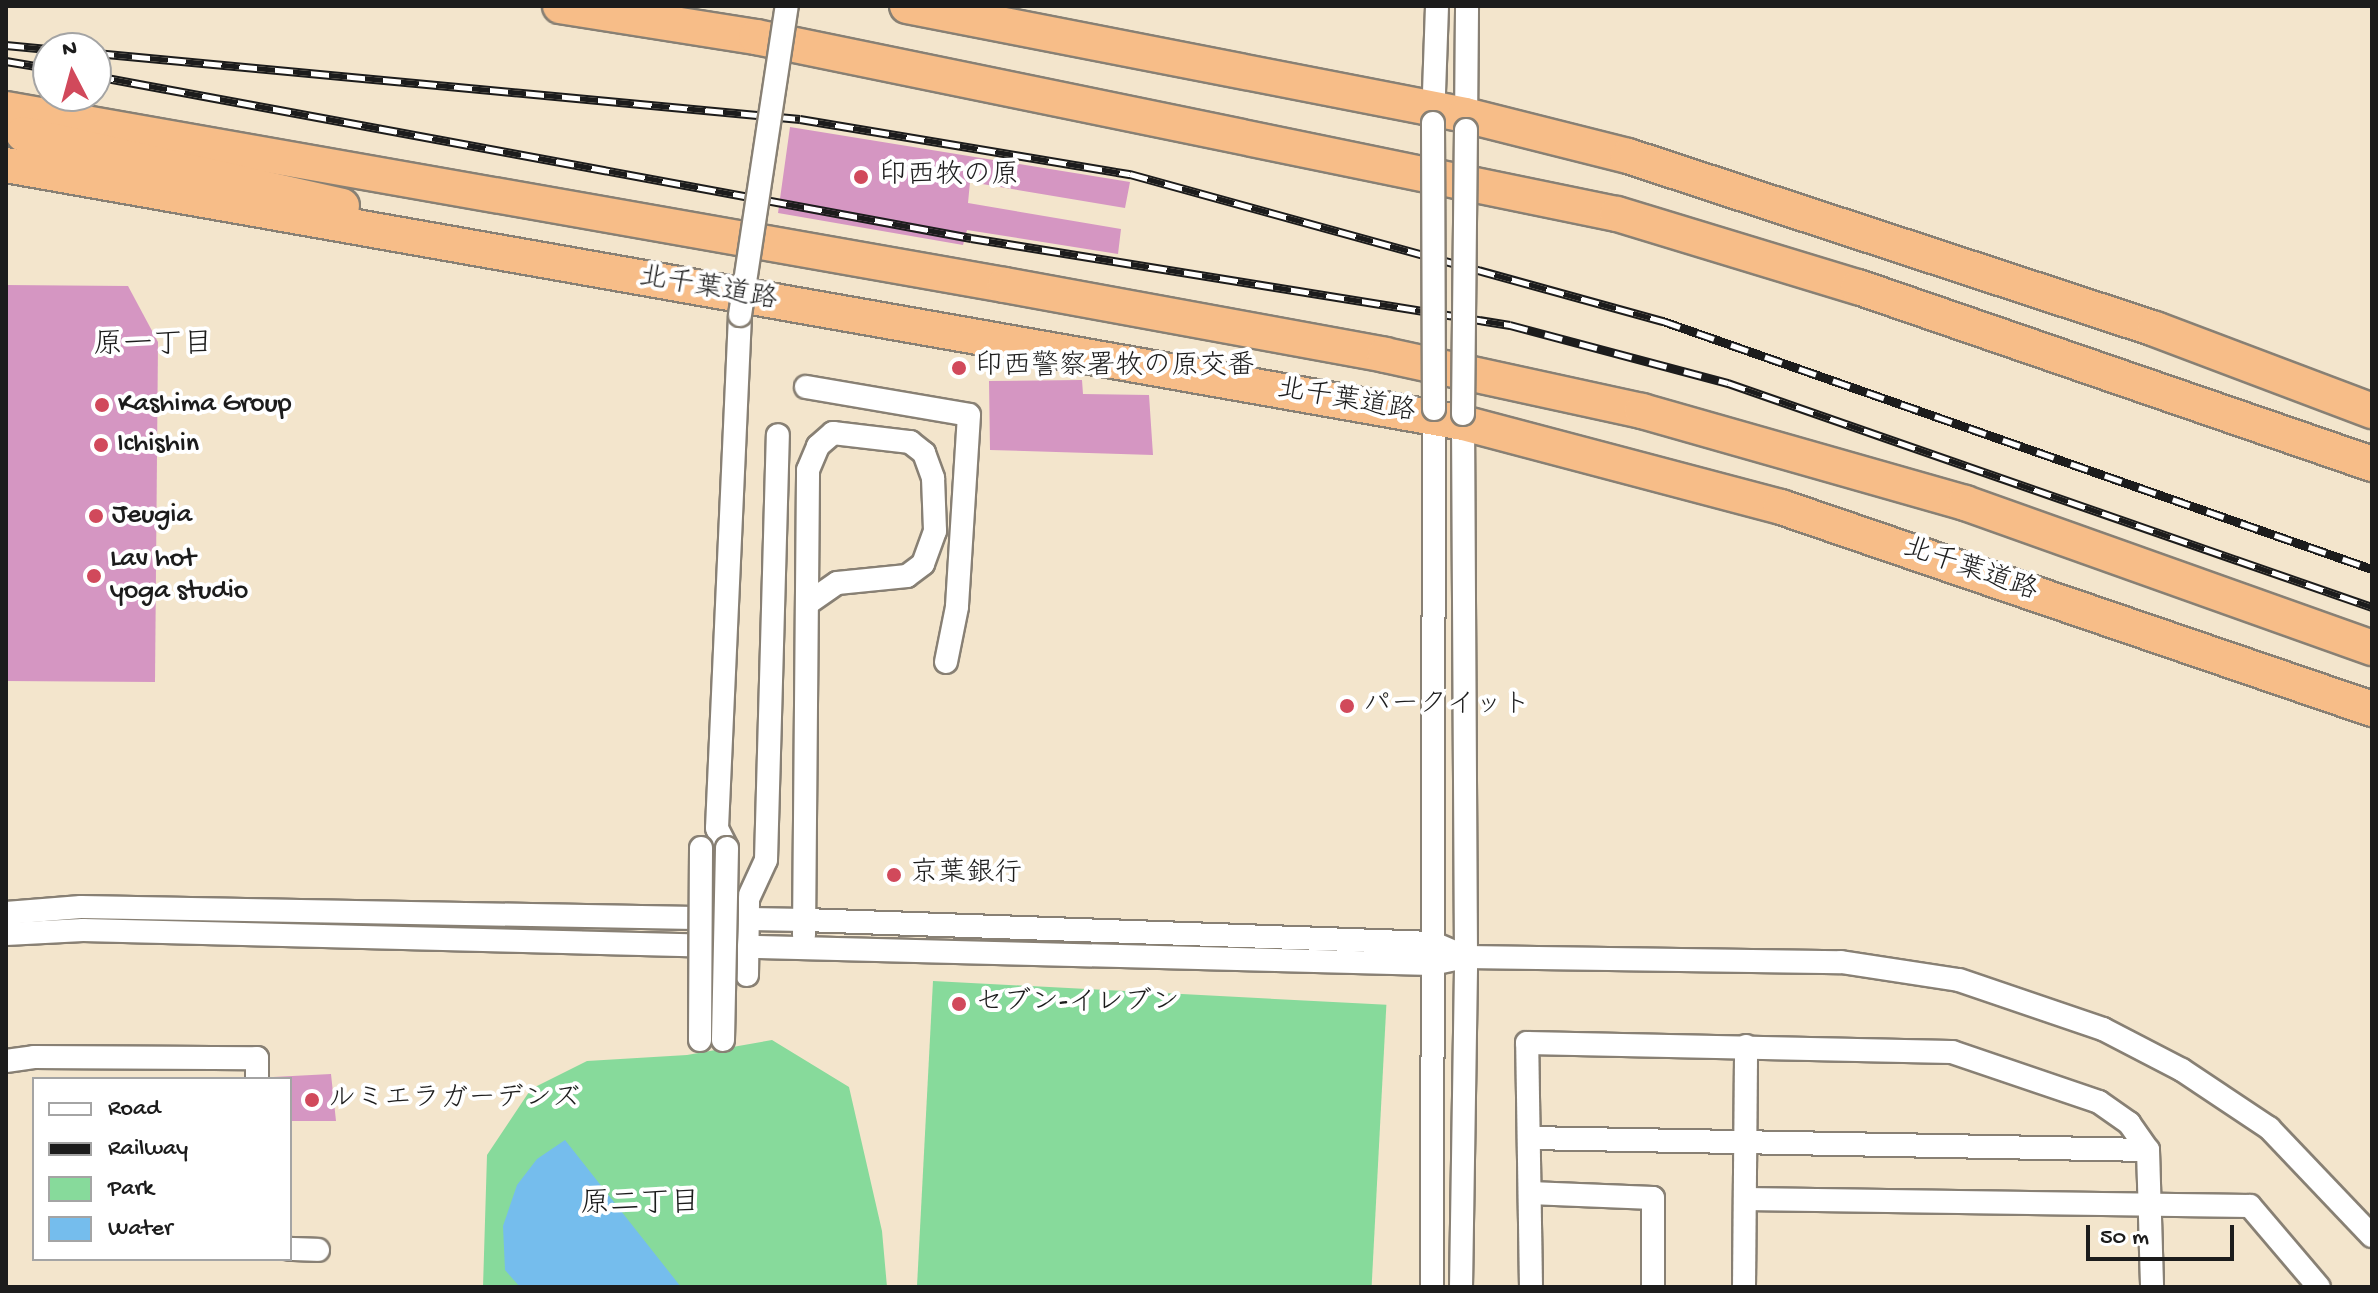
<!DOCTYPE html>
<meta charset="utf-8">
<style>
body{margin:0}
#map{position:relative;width:2378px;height:1293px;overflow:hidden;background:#f3e5cc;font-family:"Gochi Hand","Klee One",sans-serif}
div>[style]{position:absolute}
.green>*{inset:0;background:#87da9b;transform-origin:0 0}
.water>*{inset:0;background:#75bded}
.building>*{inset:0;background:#d596c2}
.roads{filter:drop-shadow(2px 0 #888074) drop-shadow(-2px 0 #888074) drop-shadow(0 2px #888074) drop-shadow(0 -2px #888074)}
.minor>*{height:22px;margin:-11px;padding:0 11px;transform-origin:11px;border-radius:11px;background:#fff}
.highway>*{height:34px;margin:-17px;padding:0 17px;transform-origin:17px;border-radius:17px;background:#f7bd88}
.rail>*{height:9px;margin-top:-4.5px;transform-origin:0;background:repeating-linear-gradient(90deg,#fff 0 18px,#1c1c1c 0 36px);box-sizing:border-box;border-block:2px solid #1c1c1c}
.bridges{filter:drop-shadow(2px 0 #888074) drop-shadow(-2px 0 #888074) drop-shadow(0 2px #888074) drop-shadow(0 -2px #888074)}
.minor-bridge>*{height:22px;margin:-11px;padding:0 11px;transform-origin:11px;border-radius:11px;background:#fff}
.dots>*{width:22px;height:22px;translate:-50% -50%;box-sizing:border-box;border:4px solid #fff;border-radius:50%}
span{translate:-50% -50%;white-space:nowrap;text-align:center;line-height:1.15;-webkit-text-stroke:8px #fff;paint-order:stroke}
.poi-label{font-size:28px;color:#1c1c1c}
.left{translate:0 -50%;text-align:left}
.street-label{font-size:28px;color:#1c1c1c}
.neighbourhood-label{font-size:30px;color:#1c1c1c}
.frame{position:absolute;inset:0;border:8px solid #1c1c1c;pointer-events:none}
.legend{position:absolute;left:32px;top:1077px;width:260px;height:184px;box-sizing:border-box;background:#fff;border:2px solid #a4a4a4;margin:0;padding:10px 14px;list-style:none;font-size:24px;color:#1c1c1c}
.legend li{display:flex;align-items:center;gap:16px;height:40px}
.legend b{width:40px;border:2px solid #a4a4a4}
.north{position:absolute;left:32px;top:32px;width:80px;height:80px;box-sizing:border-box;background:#fff;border:2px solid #a4a4a4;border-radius:50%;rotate:354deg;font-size:22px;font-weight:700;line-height:32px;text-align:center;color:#1c1c1c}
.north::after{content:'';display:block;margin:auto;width:28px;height:36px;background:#d1495b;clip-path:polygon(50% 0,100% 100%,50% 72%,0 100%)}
.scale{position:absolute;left:2086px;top:1225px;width:148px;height:36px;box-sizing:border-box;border:4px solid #1c1c1c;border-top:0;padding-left:10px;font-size:24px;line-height:28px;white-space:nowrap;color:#1c1c1c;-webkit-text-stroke:6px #fff;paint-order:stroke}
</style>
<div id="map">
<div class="green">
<i style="left:933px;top:981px;width:454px;height:306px;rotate:3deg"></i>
<i style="clip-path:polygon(772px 1040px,849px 1087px,882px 1231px,887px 1287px,483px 1287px,487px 1155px,531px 1089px,587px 1061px,687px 1055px)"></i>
</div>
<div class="water">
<i style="clip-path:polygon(565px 1140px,681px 1287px,520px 1287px,505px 1270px,503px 1226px,517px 1185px,537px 1159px)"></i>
</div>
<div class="building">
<i style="clip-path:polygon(790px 127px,1130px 182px,1125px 208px,970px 182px,968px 203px,1121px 229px,1118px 254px,967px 230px,963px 245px,778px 213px)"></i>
<i style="clip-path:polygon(6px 285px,128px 286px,158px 342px,155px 682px,6px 681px)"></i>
<i style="clip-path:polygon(1082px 380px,1083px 394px,1149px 395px,1153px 455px,990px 450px,989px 381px)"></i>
<i style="clip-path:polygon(331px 1074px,336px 1121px,290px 1121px,290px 1079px,273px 1077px)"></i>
</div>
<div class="roads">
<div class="minor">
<i style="left:1433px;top:121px;width:115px;rotate:-88deg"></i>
<i style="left:1466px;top:125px;width:119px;rotate:-89.5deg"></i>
<i style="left:806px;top:387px;width:165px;rotate:9.7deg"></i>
<i style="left:969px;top:415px;width:192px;rotate:93.6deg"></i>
<i style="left:957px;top:607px;width:56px;rotate:101.3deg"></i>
<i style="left:727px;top:848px;width:22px;rotate:-117deg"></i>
<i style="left:717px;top:828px;width:514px;rotate:-87.43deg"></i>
<i style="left:6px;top:913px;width:75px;rotate:-4.6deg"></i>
<i style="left:81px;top:907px;width:724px;rotate:1.03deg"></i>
<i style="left:805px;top:920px;width:628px;rotate:2.1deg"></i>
<i style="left:1433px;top:943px;width:36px;rotate:23deg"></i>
<i style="left:6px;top:934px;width:77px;rotate:-3deg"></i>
<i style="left:83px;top:930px;width:1349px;rotate:1.44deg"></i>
<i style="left:1432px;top:964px;width:35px;rotate:-12deg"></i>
<i style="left:1466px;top:957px;width:375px;rotate:0.8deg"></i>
<i style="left:1841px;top:962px;width:119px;rotate:8.7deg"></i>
<i style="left:1959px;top:980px;width:152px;rotate:18.8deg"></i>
<i style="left:2103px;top:1029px;width:89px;rotate:27.4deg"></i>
<i style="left:2182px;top:1070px;width:105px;rotate:33.7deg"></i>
<i style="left:2269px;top:1128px;width:149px;rotate:46.4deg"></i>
<i style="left:804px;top:935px;width:465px;rotate:-89.5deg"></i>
<i style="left:808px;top:470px;width:26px;rotate:-67deg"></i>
<i style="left:818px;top:446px;width:20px;rotate:-41deg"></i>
<i style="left:833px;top:433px;width:78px;rotate:6.7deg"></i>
<i style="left:910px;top:442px;width:18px;rotate:38deg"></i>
<i style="left:924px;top:453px;width:27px;rotate:70deg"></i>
<i style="left:933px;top:478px;width:53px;rotate:87.8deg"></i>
<i style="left:935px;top:531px;width:35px;rotate:110deg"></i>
<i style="left:923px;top:564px;width:20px;rotate:143deg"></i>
<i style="left:907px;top:576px;width:70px;rotate:174.3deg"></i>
<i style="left:837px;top:583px;width:32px;rotate:145deg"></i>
<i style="left:747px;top:975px;width:76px;rotate:-89.2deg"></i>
<i style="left:748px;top:899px;width:43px;rotate:-65.2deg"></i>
<i style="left:766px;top:860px;width:425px;rotate:-88.4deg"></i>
<i style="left:6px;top:1061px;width:28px;rotate:-8deg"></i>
<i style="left:34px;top:1057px;width:223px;rotate:0.3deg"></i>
<i style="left:257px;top:1058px;width:21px;rotate:90deg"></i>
<i style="left:1529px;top:1138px;width:619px;rotate:1.11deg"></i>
<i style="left:1530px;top:1193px;width:123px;rotate:2.3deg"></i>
<i style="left:1653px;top:1198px;width:89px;rotate:90deg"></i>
<i style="left:1745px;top:1199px;width:505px;rotate:0.79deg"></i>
<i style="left:2250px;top:1206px;width:106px;rotate:49.6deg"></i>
<i style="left:290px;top:1249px;width:28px;rotate:2deg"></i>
<i style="left:1432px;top:1287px;width:878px;rotate:-89.87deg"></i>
<i style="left:1461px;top:1287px;width:330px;rotate:-89.1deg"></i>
<i style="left:1466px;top:957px;width:543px;rotate:-90.32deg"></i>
<i style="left:1531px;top:1287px;width:244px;rotate:-90.9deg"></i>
<i style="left:1527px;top:1043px;width:425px;rotate:1.2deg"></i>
<i style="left:1952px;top:1052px;width:155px;rotate:18.8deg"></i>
<i style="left:2099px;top:1102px;width:37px;rotate:35deg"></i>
<i style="left:2129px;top:1123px;width:33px;rotate:55deg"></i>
<i style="left:2148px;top:1150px;width:137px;rotate:88.3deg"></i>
<i style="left:1744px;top:1287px;width:241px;rotate:-89.5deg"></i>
</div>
<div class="highway">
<i style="left:560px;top:6px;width:198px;rotate:9deg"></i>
<i style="left:756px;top:37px;width:879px;rotate:11.62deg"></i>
<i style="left:1617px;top:214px;width:252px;rotate:16.9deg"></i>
<i style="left:1858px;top:287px;width:544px;rotate:19deg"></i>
<i style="left:907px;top:6px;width:569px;rotate:11.05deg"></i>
<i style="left:1465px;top:115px;width:168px;rotate:14.1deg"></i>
<i style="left:1628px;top:156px;width:555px;rotate:18.17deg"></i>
<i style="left:2155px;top:329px;width:232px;rotate:20.7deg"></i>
<i style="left:6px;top:109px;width:1014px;rotate:9.99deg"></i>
<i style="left:1005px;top:285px;width:386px;rotate:10.4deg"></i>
<i style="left:1385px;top:355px;width:263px;rotate:12.3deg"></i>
<i style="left:1642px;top:411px;width:336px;rotate:15.9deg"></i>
<i style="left:1965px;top:503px;width:432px;rotate:19.6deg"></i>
<i style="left:23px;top:134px;width:327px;rotate:12.7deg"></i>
<i style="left:6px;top:165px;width:1480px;rotate:10.04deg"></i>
<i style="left:1463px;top:423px;width:329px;rotate:14.8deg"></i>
<i style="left:1781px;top:507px;width:625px;rotate:18.87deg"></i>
</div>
</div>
<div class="rail">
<i style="left:6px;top:45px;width:42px;rotate:5.4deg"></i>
<i style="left:96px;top:53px;width:707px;rotate:5.36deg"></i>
<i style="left:800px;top:119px;width:335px;rotate:9.5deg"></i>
<i style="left:1130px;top:174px;width:553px;rotate:15.42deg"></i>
<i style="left:1663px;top:321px;width:751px;rotate:19.28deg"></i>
<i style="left:6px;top:61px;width:43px;rotate:9.5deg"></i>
<i style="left:96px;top:76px;width:890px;rotate:10.49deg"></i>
<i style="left:971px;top:238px;width:546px;rotate:9.17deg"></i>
<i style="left:1510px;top:325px;width:226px;rotate:14.9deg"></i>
<i style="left:1728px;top:383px;width:682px;rotate:19.18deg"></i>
</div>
<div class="bridges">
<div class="minor-bridge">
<i style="left:1433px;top:123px;width:286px;rotate:89.8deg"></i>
<i style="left:740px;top:315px;width:313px;rotate:-81.4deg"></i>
<i style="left:1463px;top:414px;width:284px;rotate:-89.4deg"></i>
<i style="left:700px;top:1040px;width:192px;rotate:-89.7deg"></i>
<i style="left:723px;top:1040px;width:192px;rotate:-88.8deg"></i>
</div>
</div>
<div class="dots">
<i style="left:861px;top:177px;background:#d1495b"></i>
<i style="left:959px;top:368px;background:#d1495b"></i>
<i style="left:102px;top:405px;background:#d1495b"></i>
<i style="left:101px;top:445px;background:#d1495b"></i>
<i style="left:96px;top:516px;background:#d1495b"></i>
<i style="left:94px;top:576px;background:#d1495b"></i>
<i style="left:1347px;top:706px;background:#d1495b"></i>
<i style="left:894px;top:875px;background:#d1495b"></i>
<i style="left:959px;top:1004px;background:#d1495b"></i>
<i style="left:312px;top:1100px;background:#d1495b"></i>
</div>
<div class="poi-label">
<span class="left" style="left:879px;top:177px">印西牧の原</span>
<span class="left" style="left:975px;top:368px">印西警察署牧の原交番</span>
<span class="left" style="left:118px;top:405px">Kashima Group</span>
<span class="left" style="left:117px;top:445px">Ichishin</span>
<span class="left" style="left:112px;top:516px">Jeugia</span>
<span class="left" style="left:110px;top:576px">Lav hot<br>yoga studio</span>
<span class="left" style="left:1363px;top:706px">パークイット</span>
<span class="left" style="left:910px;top:875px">京葉銀行</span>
<span class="left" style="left:975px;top:1004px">セブン-イレブン</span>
<span class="left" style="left:328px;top:1100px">ルミエラガーデンズ</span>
</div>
<div class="street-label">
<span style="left:708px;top:290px;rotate:10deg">北千葉道路</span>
<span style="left:1346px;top:402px;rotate:10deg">北千葉道路</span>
<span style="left:1970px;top:571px;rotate:19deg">北千葉道路</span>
</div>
<div class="neighbourhood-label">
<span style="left:153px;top:347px">原一丁目</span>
<span style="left:640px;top:1206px">原二丁目</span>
</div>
<div class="frame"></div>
<ul class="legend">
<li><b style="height:10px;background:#fff"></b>Road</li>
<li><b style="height:10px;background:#1c1c1c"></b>Railway</li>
<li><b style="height:22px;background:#87da9b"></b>Park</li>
<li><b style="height:22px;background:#75bded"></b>Water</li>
</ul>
<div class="north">N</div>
<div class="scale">50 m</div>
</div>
